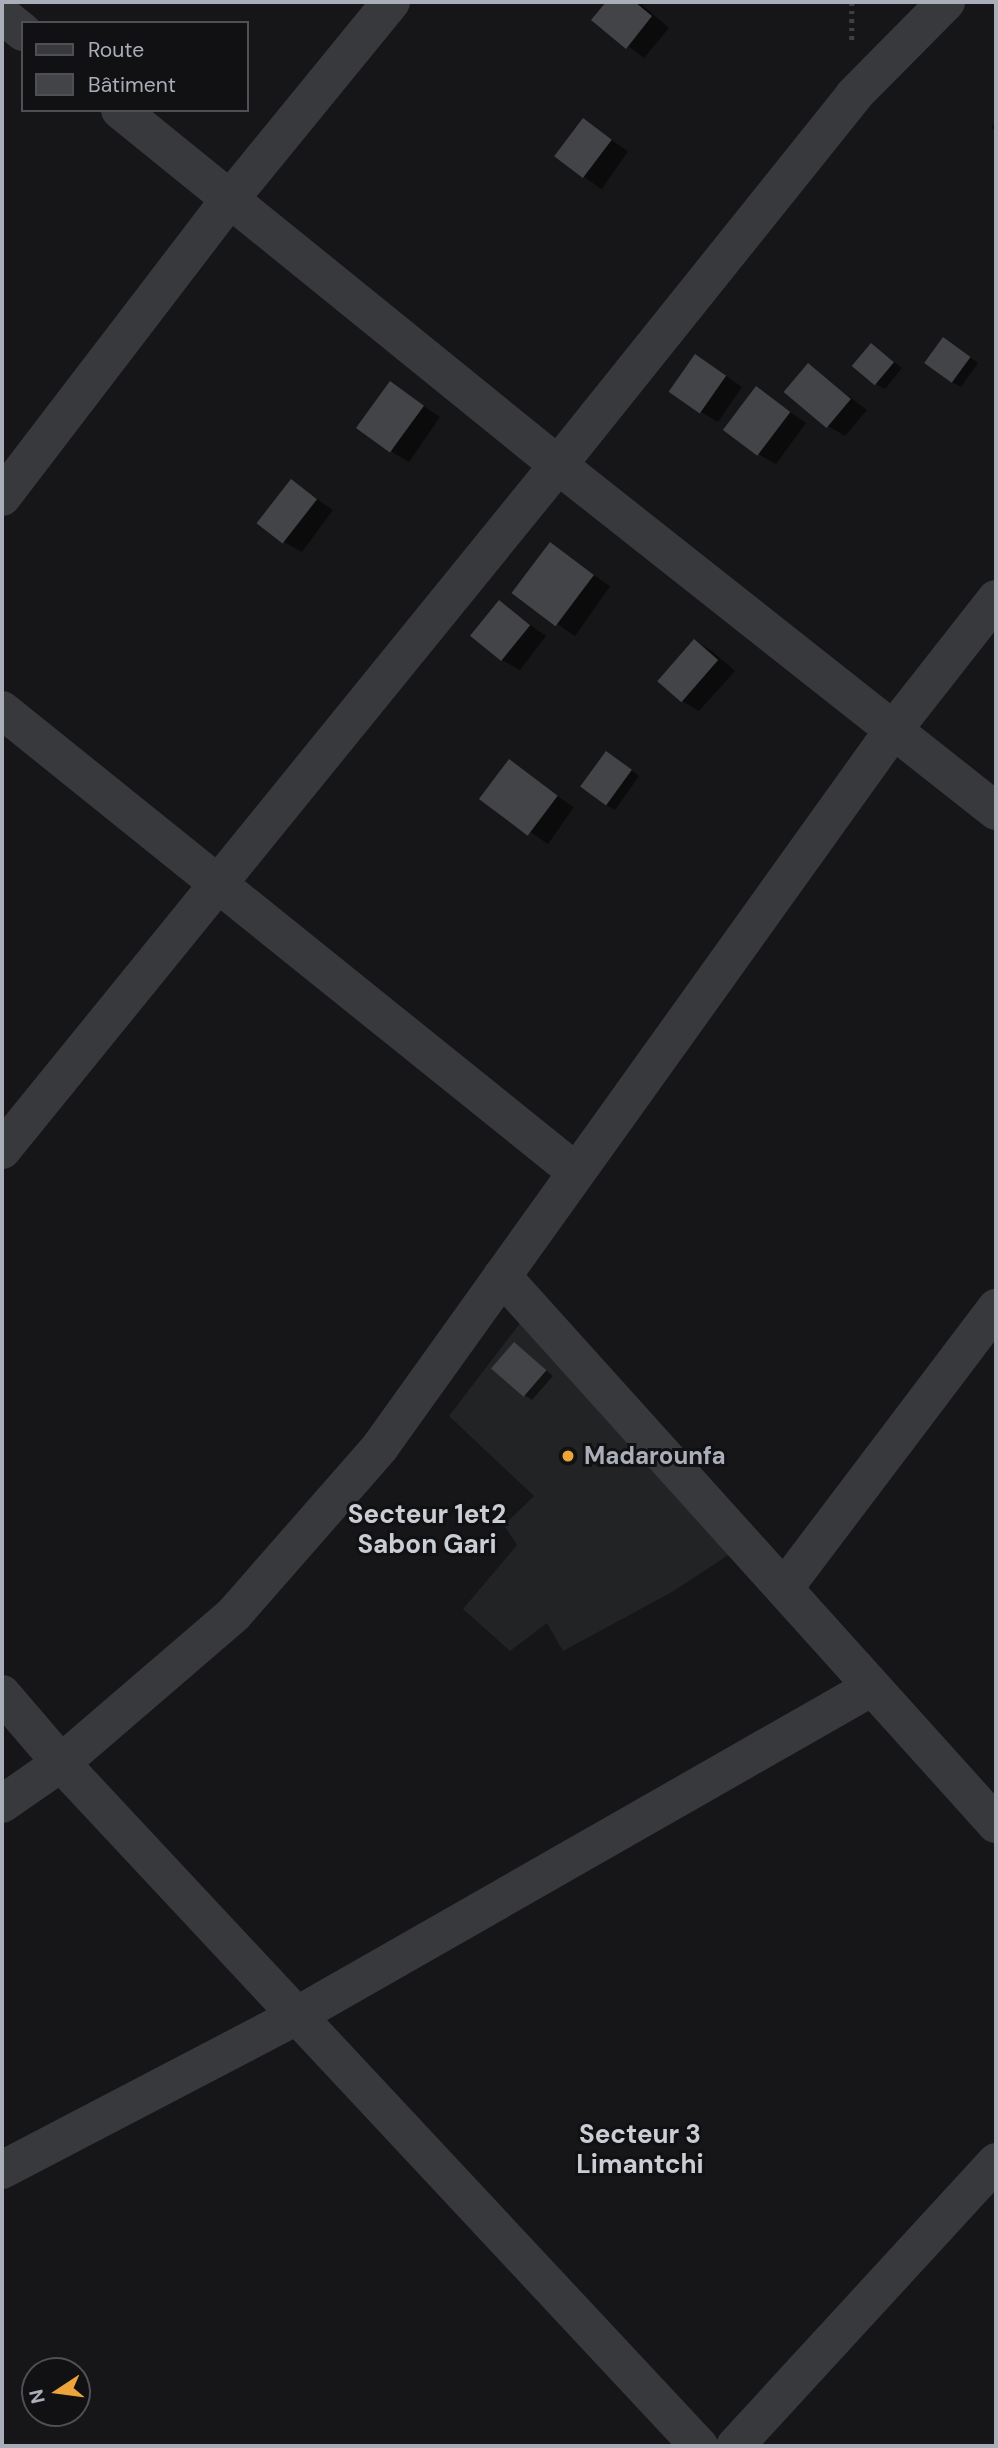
<!DOCTYPE html>
<meta charset="utf-8">
<style>
body{margin:0}
#map{position:relative;width:998px;height:2448px;overflow:hidden;background:#161618;font-family:"DM Sans",sans-serif}
div>[style]{position:absolute}
.built>*{inset:0;background:#222325}
.shadow>*{inset:0;background:#0007;transform-origin:0 0}
.building>*{inset:0;background:#434448;transform-origin:0 0}
.path>*{height:4.5px;margin-top:-2.25px;transform-origin:0;background:repeating-linear-gradient(90deg,#3e4044 0 3.5px,transparent 0 8.5px)}
.minor>*{height:38px;margin:-19px;padding:0 19px;transform-origin:19px;border-radius:19px;background:#37393d}
.tertiary>*{height:38px;margin:-19px;padding:0 19px;transform-origin:19px;border-radius:19px;background:#37393d}
.dots>*{width:19px;height:19px;translate:-50% -50%;box-sizing:border-box;border:4px solid #111113;border-radius:50%}
span{translate:-50% -50%;white-space:nowrap;text-align:center;line-height:1.15;-webkit-text-stroke:6px #111113;paint-order:stroke}
.poi-label{font-size:24px;color:#a9aeb8;font-weight:700}
.left{translate:0 -50%;text-align:left}
.neighbourhood-label{font-size:26px;color:#cacdd4;font-weight:700}
.frame{position:absolute;inset:0;border:4px solid #a9aeb8;pointer-events:none}
.legend{position:absolute;left:21px;top:21px;width:228px;height:91px;box-sizing:border-box;background:#111113;border:2px solid #4e5055;margin:0;padding:9px 12px;list-style:none;font-size:21px;color:#a9aeb8}
.legend li{display:flex;align-items:center;gap:14px;height:35px}
.legend b{width:35px;border:2px solid #4e5055}
.north{position:absolute;left:21px;top:2357px;width:70px;height:70px;box-sizing:border-box;background:#111113;border:2px solid #4e5055;border-radius:50%;rotate:257deg;font-size:19px;font-weight:700;line-height:28px;text-align:center;color:#a9aeb8}
.north::after{content:'';display:block;margin:auto;width:24px;height:32px;background:#eca43b;clip-path:polygon(50% 0,100% 100%,50% 72%,0 100%)}
</style>
<div id="map">
<div class="built">
<i style="clip-path:polygon(524px 1318px,730px 1554px,672px 1592px,563px 1651px,547px 1623px,510px 1651px,463px 1609px,517px 1545px,504px 1525px,534px 1496px,449px 1416px)"></i>
</div>
<div class="shadow">
<i style="clip-path:polygon(609px 2px,639px 2px,669px 28px,644px 58px,593px 20px)"></i>
<i style="left:583px;top:120px;width:55px;height:46px;rotate:35deg"></i>
<i style="clip-path:polygon(996px 120px,996px 131px,991px 128px)"></i>
<i style="clip-path:polygon(952px 344px,978px 363px,961px 387px,952px 382px)"></i>
<i style="clip-path:polygon(880px 351px,902px 368px,885px 389px,877px 385px)"></i>
<i style="clip-path:polygon(808px 366px,867px 410px,845px 436px,828px 426px)"></i>
<i style="clip-path:polygon(713px 367px,742px 387px,718px 422px,701px 412px)"></i>
<i style="clip-path:polygon(390px 384px,440px 417px,409px 462px,392px 452px)"></i>
<i style="clip-path:polygon(756px 389px,806px 423px,776px 464px,758px 454px)"></i>
<i style="clip-path:polygon(291px 481px,333px 510px,302px 552px,284px 542px)"></i>
<i style="left:551px;top:545px;width:72px;height:61px;rotate:35deg"></i>
<i style="clip-path:polygon(499px 603px,546px 636px,520px 670px,502px 660px)"></i>
<i style="clip-path:polygon(694px 641px,712px 651px,735px 671px,699px 711px,682px 701px)"></i>
<i style="clip-path:polygon(615px 758px,639px 776px,615px 810px,606px 805px)"></i>
<i style="left:509px;top:762px;width:79px;height:45px;rotate:35deg"></i>
<i style="clip-path:polygon(514px 1344px,553px 1376px,532px 1400px,524px 1395px)"></i>
</div>
<div class="building">
<i style="clip-path:polygon(606px 2px,635px 2px,652px 16px,626px 49px,591px 20px)"></i>
<i style="left:583px;top:118px;width:36px;height:48px;rotate:37deg"></i>
<i style="left:943px;top:337px;width:34px;height:32px;rotate:36deg"></i>
<i style="left:871px;top:343px;width:30px;height:30px;rotate:40deg"></i>
<i style="left:695px;top:354px;width:38px;height:46px;rotate:35deg"></i>
<i style="left:808px;top:363px;width:56px;height:38px;rotate:40deg"></i>
<i style="left:390px;top:381px;width:42px;height:58px;rotate:36deg"></i>
<i style="left:756px;top:386px;width:43px;height:55px;rotate:37deg"></i>
<i style="left:291px;top:479px;width:33px;height:56px;rotate:38deg"></i>
<i style="left:550px;top:542px;width:55px;height:64px;rotate:37deg"></i>
<i style="left:499px;top:600px;width:40px;height:46px;rotate:39deg"></i>
<i style="left:694px;top:639px;width:32px;height:56px;rotate:41deg"></i>
<i style="left:606px;top:751px;width:32px;height:44px;rotate:36deg"></i>
<i style="left:509px;top:759px;width:61px;height:50px;rotate:37deg"></i>
<i style="left:514px;top:1342px;width:43px;height:35px;rotate:41deg"></i>
</div>
<div class="path">
<i style="left:852px;top:2px;width:39px;rotate:90deg"></i>
</div>
<div class="minor">
<i style="left:2px;top:15px;width:27px;rotate:39deg"></i>
<i style="left:120px;top:110px;width:564px;rotate:39.02deg"></i>
<i style="left:558px;top:465px;width:558px;rotate:38.31deg"></i>
<i style="left:2px;top:497px;width:377px;rotate:-52.6deg"></i>
<i style="left:231px;top:198px;width:253px;rotate:-50.8deg"></i>
<i style="left:2px;top:710px;width:735px;rotate:38.82deg"></i>
<i style="left:2px;top:1150px;width:882px;rotate:-50.93deg"></i>
<i style="left:558px;top:465px;width:474px;rotate:-51.3deg"></i>
<i style="left:854px;top:95px;width:131px;rotate:-45.3deg"></i>
<i style="left:502px;top:1276px;width:738px;rotate:47.97deg"></i>
<i style="left:785px;top:1587px;width:350px;rotate:-52.9deg"></i>
<i style="left:2px;top:1694px;width:91px;rotate:49.5deg"></i>
<i style="left:61px;top:1763px;width:935px;rotate:46.95deg"></i>
<i style="left:2px;top:1804px;width:72px;rotate:-34.8deg"></i>
<i style="left:61px;top:1763px;width:228px;rotate:-40.7deg"></i>
<i style="left:234px;top:1614px;width:222px;rotate:-48.8deg"></i>
<i style="left:380px;top:1447px;width:883px;rotate:-54.4deg"></i>
<i style="left:894px;top:729px;width:165px;rotate:-51.9deg"></i>
<i style="left:2px;top:2170px;width:332px;rotate:-27.6deg"></i>
<i style="left:296px;top:2016px;width:663px;rotate:-29.73deg"></i>
</div>
<div class="tertiary">
<i style="left:735px;top:2446px;width:386px;rotate:-47.4deg"></i>
</div>
<div class="dots">
<i style="left:568px;top:1456px;background:#eca43b"></i>
</div>
<div class="poi-label">
<span class="left" style="left:584px;top:1456px">Madarounfa</span>
</div>
<div class="neighbourhood-label">
<span style="left:427px;top:1530px">Secteur 1et2<br>Sabon Gari</span>
<span style="left:640px;top:2150px">Secteur 3<br>Limantchi</span>
</div>
<div class="frame"></div>
<ul class="legend">
<li><b style="height:9px;background:#37393d"></b>Route</li>
<li><b style="height:19px;background:#434448"></b>Bâtiment</li>
</ul>
<div class="north">N</div>
</div>
